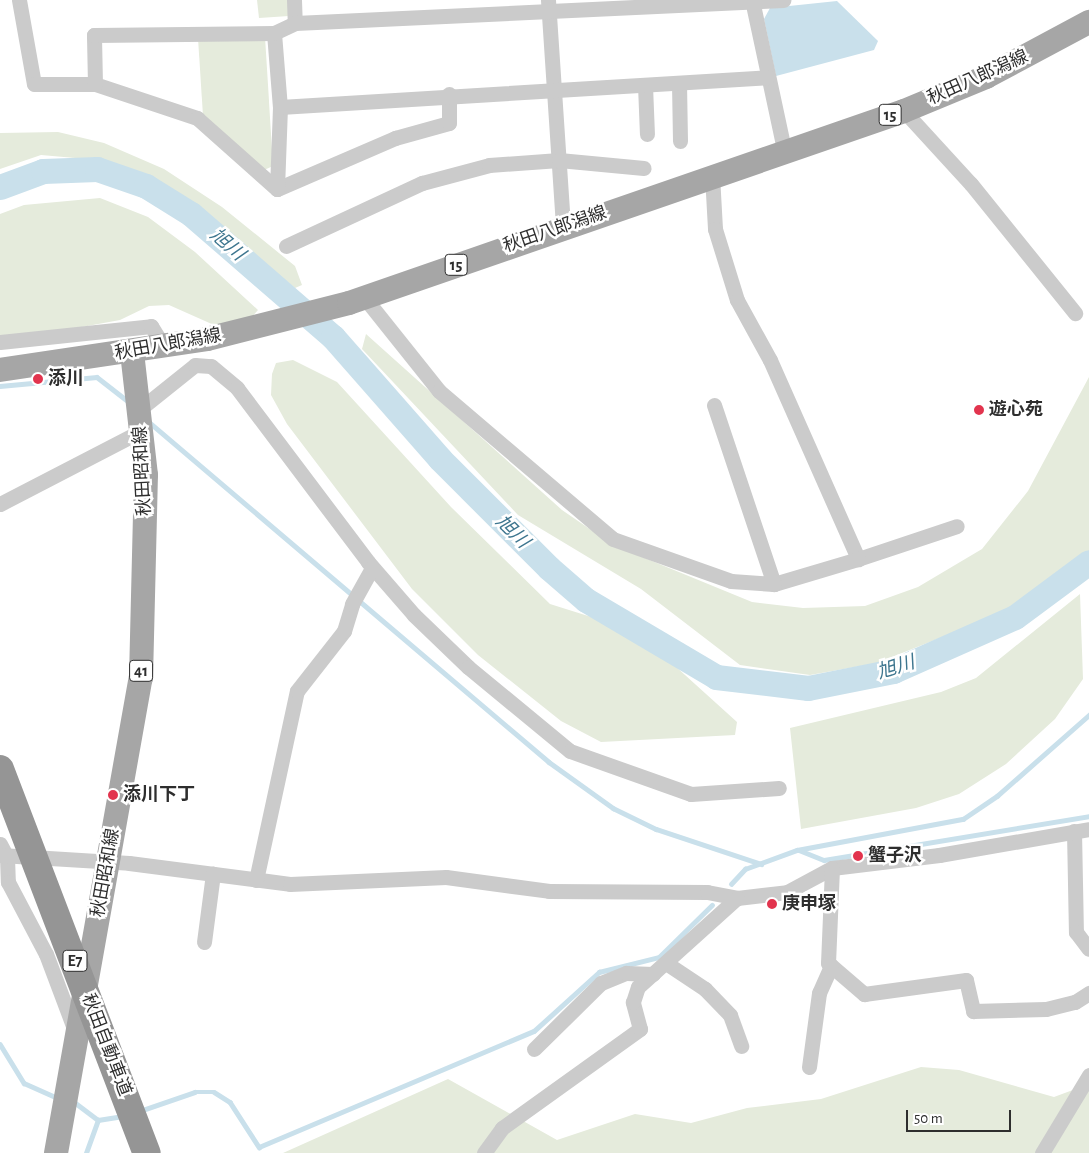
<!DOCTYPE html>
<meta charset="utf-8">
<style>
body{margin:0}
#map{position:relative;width:1089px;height:1153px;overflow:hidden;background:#fff;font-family:"Alegreya Sans","Noto Sans JP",sans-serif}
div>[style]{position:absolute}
.green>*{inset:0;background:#e5ebdc}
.water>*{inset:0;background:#c9e0eb}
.stream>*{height:4.5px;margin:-2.25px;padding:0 2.25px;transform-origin:2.25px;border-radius:2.25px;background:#c9e0eb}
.river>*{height:25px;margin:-12.5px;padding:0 12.5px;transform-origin:12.5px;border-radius:12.5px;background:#c9e0eb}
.street>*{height:15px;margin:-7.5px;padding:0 7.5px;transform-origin:7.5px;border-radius:7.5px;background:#cbcbcb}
.primary>*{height:24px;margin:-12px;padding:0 12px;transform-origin:12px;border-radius:12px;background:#a6a6a6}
.highway-bridge>*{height:28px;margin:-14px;padding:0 14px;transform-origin:14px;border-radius:14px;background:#959595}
.dots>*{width:14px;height:14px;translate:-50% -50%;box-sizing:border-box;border:2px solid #fff;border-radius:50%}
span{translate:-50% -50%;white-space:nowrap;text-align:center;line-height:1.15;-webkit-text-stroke:5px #fff;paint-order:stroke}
.shield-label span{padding:1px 4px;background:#fff;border:1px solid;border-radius:4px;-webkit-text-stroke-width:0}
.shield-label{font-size:16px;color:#2e2e2e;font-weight:700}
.street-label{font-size:18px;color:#2e2e2e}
.poi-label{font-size:18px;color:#2e2e2e;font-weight:700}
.left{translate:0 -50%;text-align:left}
.water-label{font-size:19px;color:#3e768f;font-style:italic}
.scale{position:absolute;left:906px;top:1110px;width:105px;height:22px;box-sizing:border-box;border:2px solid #2e2e2e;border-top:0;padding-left:6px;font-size:15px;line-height:18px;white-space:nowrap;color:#2e2e2e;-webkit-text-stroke:4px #fff;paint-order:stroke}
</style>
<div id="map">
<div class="green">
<i style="clip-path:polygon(257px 0,288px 0,289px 16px,259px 18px)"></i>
<i style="clip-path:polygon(265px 37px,273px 166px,262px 171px,203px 116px,198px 38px)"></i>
<i style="clip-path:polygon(58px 132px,104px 143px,164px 169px,222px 207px,295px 266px,302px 285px,295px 288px,206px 216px,147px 179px,98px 160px,41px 155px,0 169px,0 133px)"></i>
<i style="clip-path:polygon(100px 198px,148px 217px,195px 252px,258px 310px,250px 319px,214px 325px,169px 305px,149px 306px,120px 320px,0 342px,0 214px,24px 205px)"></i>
<i style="clip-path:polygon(366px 334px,562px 510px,613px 545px,752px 602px,803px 608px,865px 606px,918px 587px,982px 549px,1028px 491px,1089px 377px,1089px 552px,1015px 608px,877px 663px,810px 675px,740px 665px,641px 589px,518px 515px,362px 349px)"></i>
<i style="clip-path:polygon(293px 360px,337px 382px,451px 507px,550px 604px,604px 621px,664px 656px,737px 722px,735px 735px,601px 742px,561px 721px,478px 655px,412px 589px,287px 424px,271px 395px,272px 374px,276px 363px)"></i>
<i style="clip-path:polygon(1080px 594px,1083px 679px,1055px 719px,1006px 764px,959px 794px,916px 808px,801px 829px,790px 728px,941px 692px,976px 678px)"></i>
<i style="clip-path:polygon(921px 1067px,959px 1070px,1054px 1097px,1089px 1084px,1089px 1153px,283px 1153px,448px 1079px,557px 1140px,635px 1114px,691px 1123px,747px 1108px,821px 1099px)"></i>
</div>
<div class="water">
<i style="clip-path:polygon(837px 1px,878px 41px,874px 50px,776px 76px,764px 19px,770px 8px)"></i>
</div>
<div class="stream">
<i style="left:0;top:386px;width:97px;rotate:-5.3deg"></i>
<i style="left:97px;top:377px;width:41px;rotate:38deg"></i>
<i style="left:149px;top:422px;width:525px;rotate:40.36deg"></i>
<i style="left:549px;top:762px;width:79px;rotate:35.7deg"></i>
<i style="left:613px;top:808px;width:48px;rotate:26deg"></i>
<i style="left:656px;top:829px;width:111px;rotate:18.4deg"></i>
<i style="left:799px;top:850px;width:27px;rotate:22deg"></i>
<i style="left:824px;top:860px;width:269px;rotate:-9.4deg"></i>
<i style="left:731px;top:884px;width:21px;rotate:-47deg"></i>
<i style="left:745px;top:869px;width:55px;rotate:-20.1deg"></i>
<i style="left:797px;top:850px;width:169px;rotate:-10.6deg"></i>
<i style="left:963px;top:819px;width:41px;rotate:-34.1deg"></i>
<i style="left:997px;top:796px;width:123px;rotate:-41.4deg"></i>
<i style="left:0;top:1044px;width:46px;rotate:58.4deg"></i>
<i style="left:24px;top:1083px;width:37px;rotate:24deg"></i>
<i style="left:73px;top:1101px;width:31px;rotate:37deg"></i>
<i style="left:140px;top:1111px;width:58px;rotate:-19.1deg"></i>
<i style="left:195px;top:1092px;width:19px"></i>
<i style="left:214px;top:1092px;width:19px;rotate:32deg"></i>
<i style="left:230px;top:1102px;width:54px;rotate:57.2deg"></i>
<i style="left:259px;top:1147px;width:298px;rotate:-22.9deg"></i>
<i style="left:534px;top:1031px;width:88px;rotate:-42.2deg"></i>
<i style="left:599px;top:972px;width:62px;rotate:-14deg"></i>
<i style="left:659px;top:957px;width:74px;rotate:-44.5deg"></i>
<i style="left:86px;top:1153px;width:35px;rotate:-70deg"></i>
<i style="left:98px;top:1120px;width:25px;rotate:-9deg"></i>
</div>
<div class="river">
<i style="left:0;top:187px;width:46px;rotate:-20.4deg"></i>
<i style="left:43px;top:171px;width:54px;rotate:-2.1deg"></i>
<i style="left:97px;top:169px;width:52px;rotate:19.1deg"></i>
<i style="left:146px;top:186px;width:53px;rotate:31.9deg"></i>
<i style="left:191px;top:214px;width:188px;rotate:40.9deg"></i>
<i style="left:333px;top:337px;width:162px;rotate:48.7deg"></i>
<i style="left:440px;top:459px;width:154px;rotate:45deg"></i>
<i style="left:549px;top:568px;width:49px;rotate:40.9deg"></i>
<i style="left:586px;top:600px;width:151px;rotate:30.6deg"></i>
<i style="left:716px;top:677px;width:93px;rotate:6.8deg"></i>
<i style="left:808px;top:688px;width:87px;rotate:-11.3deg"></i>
<i style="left:893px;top:671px;width:133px;rotate:-23.9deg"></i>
<i style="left:1015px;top:617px;width:92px;rotate:-36.6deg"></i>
</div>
<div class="street">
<i style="left:19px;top:0;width:85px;rotate:79.9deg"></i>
<i style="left:34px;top:84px;width:61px"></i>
<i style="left:95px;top:84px;width:108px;rotate:18.4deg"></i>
<i style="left:197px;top:118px;width:107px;rotate:41.6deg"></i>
<i style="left:277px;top:189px;width:129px;rotate:-23.4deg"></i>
<i style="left:395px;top:138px;width:56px;rotate:-15.5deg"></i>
<i style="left:449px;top:123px;width:29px;rotate:-90deg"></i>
<i style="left:294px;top:0;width:23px;rotate:88deg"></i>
<i style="left:548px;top:0;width:227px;rotate:86.2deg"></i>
<i style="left:752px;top:0;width:152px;rotate:77.9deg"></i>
<i style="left:274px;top:33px;width:74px;rotate:85.4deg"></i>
<i style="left:280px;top:107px;width:82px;rotate:92.1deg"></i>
<i style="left:679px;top:83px;width:58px;rotate:89deg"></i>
<i style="left:95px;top:84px;width:49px;rotate:-91.2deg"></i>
<i style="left:94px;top:35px;width:180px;rotate:-0.6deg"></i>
<i style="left:274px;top:33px;width:23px;rotate:-25deg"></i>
<i style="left:295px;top:23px;width:489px;rotate:-2.7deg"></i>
<i style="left:645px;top:85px;width:49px;rotate:87.7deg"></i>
<i style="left:280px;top:107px;width:488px;rotate:-3.5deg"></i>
<i style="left:904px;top:111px;width:99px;rotate:47.5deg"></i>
<i style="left:971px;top:184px;width:166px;rotate:51.1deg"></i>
<i style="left:712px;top:175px;width:54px;rotate:86.8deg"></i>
<i style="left:715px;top:229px;width:74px;rotate:72.8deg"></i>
<i style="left:737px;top:300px;width:68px;rotate:61.2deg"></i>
<i style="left:770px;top:360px;width:218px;rotate:66.1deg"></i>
<i style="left:858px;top:559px;width:104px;rotate:-18.4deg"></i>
<i style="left:286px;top:246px;width:150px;rotate:-24.9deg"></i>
<i style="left:422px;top:183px;width:69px;rotate:-15deg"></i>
<i style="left:489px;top:165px;width:70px;rotate:-4.1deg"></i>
<i style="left:559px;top:160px;width:85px;rotate:5.4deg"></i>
<i style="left:364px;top:297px;width:120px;rotate:51.4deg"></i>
<i style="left:439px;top:391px;width:228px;rotate:40.4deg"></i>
<i style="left:613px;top:539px;width:125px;rotate:19.6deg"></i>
<i style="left:731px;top:581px;width:43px;rotate:4deg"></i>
<i style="left:774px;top:584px;width:88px;rotate:-16.6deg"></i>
<i style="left:0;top:342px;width:152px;rotate:-6deg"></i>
<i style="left:151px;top:326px;width:25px;rotate:58deg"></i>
<i style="left:714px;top:405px;width:189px;rotate:71.5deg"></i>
<i style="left:140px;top:409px;width:70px;rotate:-38.7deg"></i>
<i style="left:195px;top:365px;width:16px;rotate:4deg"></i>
<i style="left:211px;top:366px;width:34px;rotate:40deg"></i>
<i style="left:237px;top:388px;width:218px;rotate:53deg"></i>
<i style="left:368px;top:562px;width:70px;rotate:49deg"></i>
<i style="left:414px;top:615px;width:75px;rotate:43.9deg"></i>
<i style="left:468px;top:667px;width:132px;rotate:39.5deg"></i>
<i style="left:570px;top:751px;width:128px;rotate:19.6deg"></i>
<i style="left:691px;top:794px;width:88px;rotate:-3.9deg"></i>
<i style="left:0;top:504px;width:159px;rotate:-27.4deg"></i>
<i style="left:1074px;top:831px;width:101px;rotate:88.9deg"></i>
<i style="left:1076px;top:932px;width:21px;rotate:53deg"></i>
<i style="left:0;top:844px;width:15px;rotate:62deg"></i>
<i style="left:7px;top:857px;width:25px;rotate:88deg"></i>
<i style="left:8px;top:882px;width:81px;rotate:62.2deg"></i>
<i style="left:46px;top:954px;width:82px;rotate:69.4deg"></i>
<i style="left:0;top:855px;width:129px;rotate:3.5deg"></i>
<i style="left:129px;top:863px;width:162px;rotate:7.4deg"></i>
<i style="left:290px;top:884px;width:156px;rotate:-2.6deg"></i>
<i style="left:446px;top:877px;width:104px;rotate:7.7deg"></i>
<i style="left:549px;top:891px;width:158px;rotate:0.4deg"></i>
<i style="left:707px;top:892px;width:31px;rotate:11deg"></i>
<i style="left:737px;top:898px;width:50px;rotate:-6.8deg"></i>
<i style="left:787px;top:892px;width:51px;rotate:-28.1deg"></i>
<i style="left:832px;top:868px;width:108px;rotate:-6.9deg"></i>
<i style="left:939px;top:855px;width:152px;rotate:-9.8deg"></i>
<i style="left:832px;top:868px;width:95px;rotate:92.4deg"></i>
<i style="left:828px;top:963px;width:48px;rotate:40.7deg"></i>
<i style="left:864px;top:994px;width:103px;rotate:-7.8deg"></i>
<i style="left:966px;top:980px;width:32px;rotate:77deg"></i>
<i style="left:973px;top:1011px;width:73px;rotate:-1.6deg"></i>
<i style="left:1046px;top:1009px;width:30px;rotate:-14deg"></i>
<i style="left:1075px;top:1002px;width:17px;rotate:-33deg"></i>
<i style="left:256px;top:880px;width:193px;rotate:-77.8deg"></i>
<i style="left:297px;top:691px;width:76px;rotate:-51.9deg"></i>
<i style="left:344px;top:631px;width:28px;rotate:-73deg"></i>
<i style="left:352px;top:604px;width:41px;rotate:-60.9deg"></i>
<i style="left:204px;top:942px;width:69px;rotate:-82.5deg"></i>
<i style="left:666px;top:963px;width:47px;rotate:33.7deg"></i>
<i style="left:705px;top:989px;width:36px;rotate:46deg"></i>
<i style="left:730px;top:1015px;width:33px;rotate:70deg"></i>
<i style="left:534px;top:1049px;width:94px;rotate:-44.6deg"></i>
<i style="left:601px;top:983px;width:27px;rotate:-22deg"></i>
<i style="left:626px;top:973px;width:27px;rotate:2deg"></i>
<i style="left:809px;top:1067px;width:75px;rotate:-82.3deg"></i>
<i style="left:819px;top:993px;width:30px;rotate:-66deg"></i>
<i style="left:484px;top:1153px;width:31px;rotate:-54deg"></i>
<i style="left:502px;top:1128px;width:170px;rotate:-35.7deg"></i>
<i style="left:640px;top:1029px;width:28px;rotate:-105deg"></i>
<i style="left:633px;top:1002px;width:16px;rotate:-72deg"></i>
<i style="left:638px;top:987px;width:133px;rotate:-42deg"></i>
<i style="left:1042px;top:1153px;width:91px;rotate:-58.9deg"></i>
</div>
<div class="primary">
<i style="left:0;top:370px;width:209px;rotate:-8.5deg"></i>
<i style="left:207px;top:339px;width:146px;rotate:-14.2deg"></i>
<i style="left:349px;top:303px;width:587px;rotate:-19.08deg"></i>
<i style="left:904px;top:111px;width:89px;rotate:-22.5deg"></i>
<i style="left:986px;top:77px;width:117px;rotate:-28.1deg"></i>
<i style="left:56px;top:1153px;width:483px;rotate:-79.9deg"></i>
<i style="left:141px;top:678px;width:203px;rotate:-88.6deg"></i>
<i style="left:146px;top:475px;width:123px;rotate:-96.5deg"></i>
</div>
<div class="highway-bridge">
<i style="left:0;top:769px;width:411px;rotate:69.1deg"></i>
</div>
<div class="dots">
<i style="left:38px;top:379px;background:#e2344e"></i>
<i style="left:979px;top:410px;background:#e2344e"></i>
<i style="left:113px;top:795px;background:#e2344e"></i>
<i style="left:858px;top:856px;background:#e2344e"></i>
<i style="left:772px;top:904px;background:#e2344e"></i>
</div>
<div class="shield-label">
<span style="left:890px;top:115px">15</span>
<span style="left:456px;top:265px">15</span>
<span style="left:141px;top:671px">41</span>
<span style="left:75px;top:961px">E7</span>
</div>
<div class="street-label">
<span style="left:978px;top:78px;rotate:-24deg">秋田八郎潟線</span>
<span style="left:555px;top:230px;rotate:-19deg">秋田八郎潟線</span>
<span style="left:168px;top:345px;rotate:-10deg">秋田八郎潟線</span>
<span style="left:143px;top:471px;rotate:-93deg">秋田昭和線</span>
<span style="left:106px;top:873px;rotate:-80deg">秋田昭和線</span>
<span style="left:106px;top:1045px;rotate:69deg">秋田自動車道</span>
</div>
<div class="poi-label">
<span class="left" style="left:48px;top:379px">添川</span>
<span class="left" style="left:989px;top:410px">遊心苑</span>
<span class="left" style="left:123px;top:795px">添川下丁</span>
<span class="left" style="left:868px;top:856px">蟹子沢</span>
<span class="left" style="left:782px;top:904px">庚申塚</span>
</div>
<div class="water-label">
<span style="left:227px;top:245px;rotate:41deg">旭川</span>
<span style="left:512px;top:532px;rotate:45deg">旭川</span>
<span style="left:896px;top:668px;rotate:-17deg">旭川</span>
</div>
<div class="scale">50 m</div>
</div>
